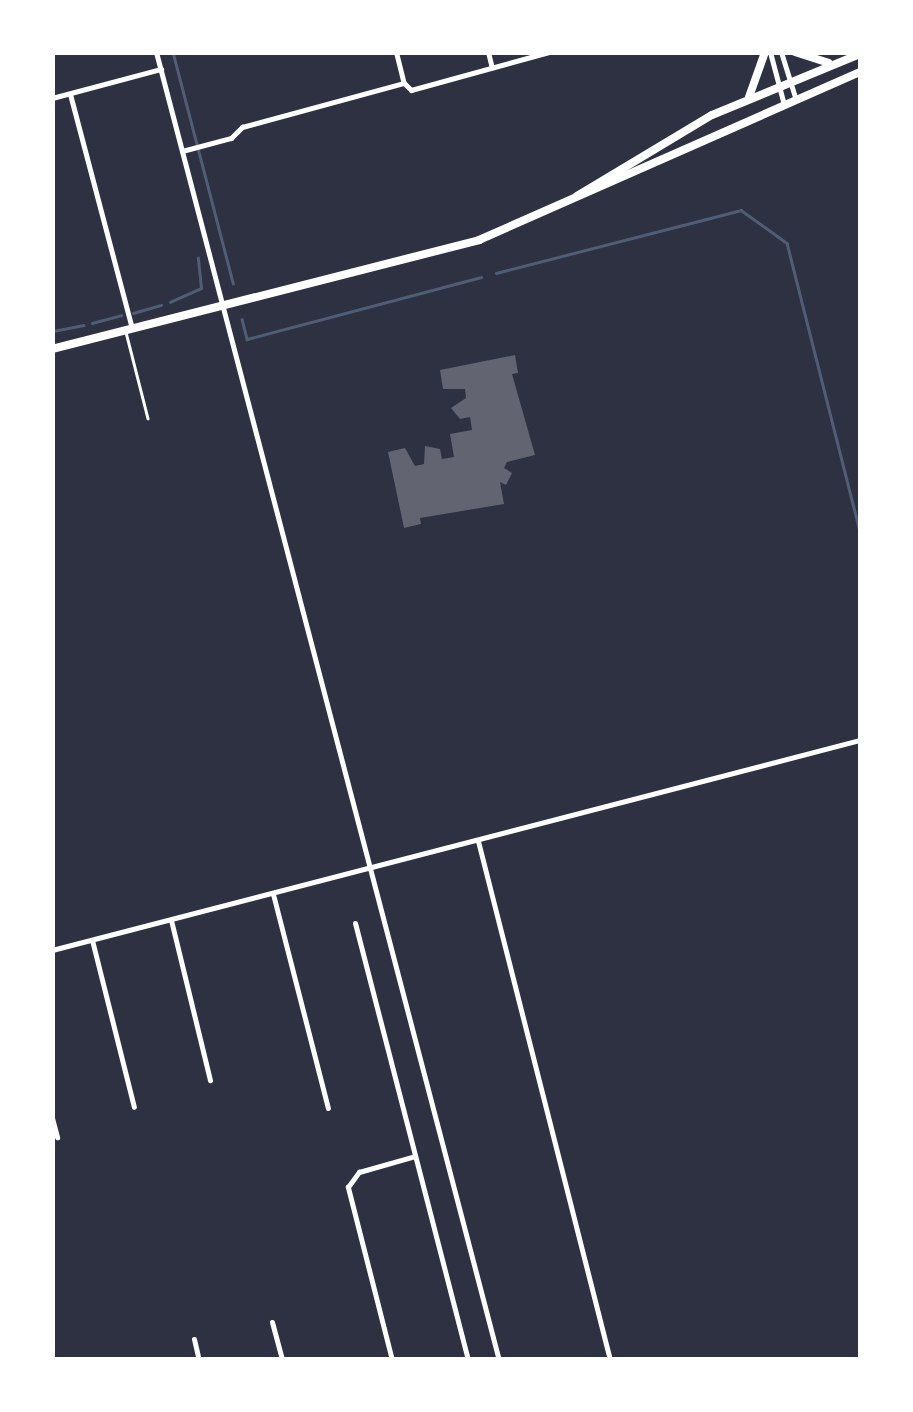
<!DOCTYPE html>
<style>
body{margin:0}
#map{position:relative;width:913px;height:1412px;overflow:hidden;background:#2d3142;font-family:"PT Sans Narrow",sans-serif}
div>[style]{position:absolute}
.stream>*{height:2.5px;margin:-1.25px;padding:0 1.25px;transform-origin:1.25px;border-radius:1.25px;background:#4f5d75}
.building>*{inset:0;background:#626471}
.service>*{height:2.5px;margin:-1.25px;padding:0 1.25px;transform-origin:1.25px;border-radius:1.25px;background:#fff}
.minor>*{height:5px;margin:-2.5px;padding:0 2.5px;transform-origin:2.5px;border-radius:2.5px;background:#fff}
.secondary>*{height:8px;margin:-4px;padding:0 4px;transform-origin:4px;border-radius:4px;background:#fff}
span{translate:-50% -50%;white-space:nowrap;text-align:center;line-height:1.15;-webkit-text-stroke:10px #fff;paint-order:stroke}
.frame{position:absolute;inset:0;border:55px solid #fff;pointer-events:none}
</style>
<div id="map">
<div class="stream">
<i style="left:173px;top:52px;width:239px;rotate:75.4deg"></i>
<i style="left:496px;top:273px;width:253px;rotate:-14.4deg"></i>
<i style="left:741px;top:210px;width:57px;rotate:35.7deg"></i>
<i style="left:787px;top:243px;width:297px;rotate:75.8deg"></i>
<i style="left:170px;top:302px;width:34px;rotate:-24deg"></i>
<i style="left:201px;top:288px;width:30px;rotate:-96deg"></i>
<i style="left:133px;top:313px;width:29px;rotate:-16deg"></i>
<i style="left:242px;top:319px;width:21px;rotate:76deg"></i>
<i style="left:247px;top:339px;width:242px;rotate:-14.8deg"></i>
<i style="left:92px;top:323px;width:30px;rotate:-15deg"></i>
<i style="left:53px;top:331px;width:31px;rotate:-11deg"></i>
</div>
<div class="building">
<i style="clip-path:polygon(515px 355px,518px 373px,512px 374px,535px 455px,507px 462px,504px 468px,512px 473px,506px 485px,500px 482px,504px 504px,420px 518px,421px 524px,404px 528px,388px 452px,405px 448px,415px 466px,424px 464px,425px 446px,440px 449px,442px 459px,454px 457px,450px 434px,472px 430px,470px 417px,460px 419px,451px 408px,466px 398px,465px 389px,443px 389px,440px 370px)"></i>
</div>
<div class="service">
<i style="left:126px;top:332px;width:89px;rotate:75.7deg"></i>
</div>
<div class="minor">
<i style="left:156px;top:52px;width:1352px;rotate:75.31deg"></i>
<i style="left:396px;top:52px;width:32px;rotate:76deg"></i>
<i style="left:488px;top:52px;width:16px;rotate:76deg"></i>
<i style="left:770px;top:52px;width:51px;rotate:75.1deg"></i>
<i style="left:781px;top:52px;width:47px;rotate:72.7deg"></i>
<i style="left:70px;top:94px;width:242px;rotate:75.2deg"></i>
<i style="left:52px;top:98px;width:113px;rotate:-14.9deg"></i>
<i style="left:182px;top:151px;width:51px;rotate:-14.9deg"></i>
<i style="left:231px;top:138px;width:16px;rotate:-45deg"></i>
<i style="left:242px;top:127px;width:168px;rotate:-15.2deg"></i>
<i style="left:404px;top:83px;width:10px;rotate:45deg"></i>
<i style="left:411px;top:90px;width:143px;rotate:-15.4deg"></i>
<i style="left:478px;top:841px;width:536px;rotate:75.73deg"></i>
<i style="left:273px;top:894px;width:221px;rotate:75.6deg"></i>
<i style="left:171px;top:920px;width:165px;rotate:76.3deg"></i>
<i style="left:355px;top:923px;width:451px;rotate:75.5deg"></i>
<i style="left:92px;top:940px;width:172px;rotate:75.9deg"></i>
<i style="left:52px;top:950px;width:835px;rotate:-14.57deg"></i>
<i style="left:52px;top:1118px;width:20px;rotate:75deg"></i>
<i style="left:272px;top:1322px;width:39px;rotate:75deg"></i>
<i style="left:194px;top:1339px;width:22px;rotate:77deg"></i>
<i style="left:392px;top:1360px;width:179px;rotate:-104.3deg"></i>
<i style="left:348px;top:1187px;width:19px;rotate:-54deg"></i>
<i style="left:359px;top:1172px;width:58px;rotate:-15.9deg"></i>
</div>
<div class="secondary">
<i style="left:795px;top:52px;width:35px;rotate:18deg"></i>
<i style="left:749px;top:97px;width:48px;rotate:-70.4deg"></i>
<i style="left:577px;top:196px;width:157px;rotate:-31deg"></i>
<i style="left:712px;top:115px;width:160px;rotate:-22.4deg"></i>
<i style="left:52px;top:349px;width:441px;rotate:-14.3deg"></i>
<i style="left:479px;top:240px;width:416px;rotate:-23.8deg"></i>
</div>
<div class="frame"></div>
</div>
